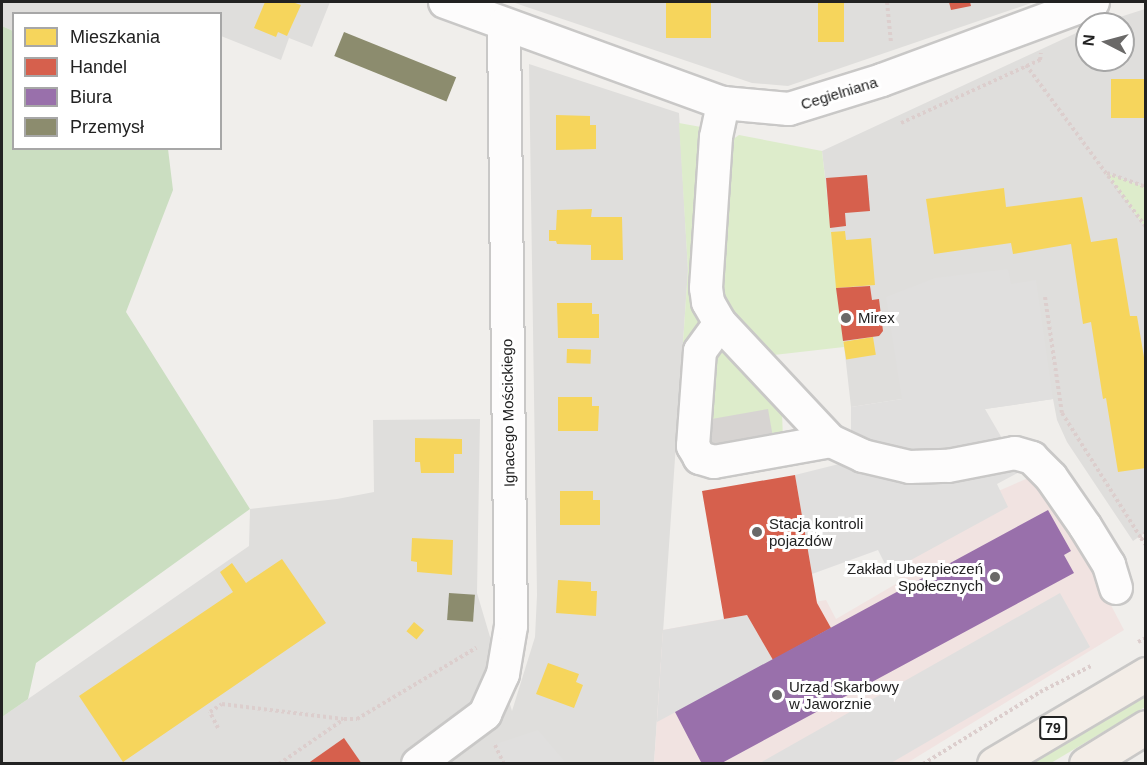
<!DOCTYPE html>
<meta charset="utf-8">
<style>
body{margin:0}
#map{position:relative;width:1147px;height:765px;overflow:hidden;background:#f0eeeb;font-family:Helvetica,sans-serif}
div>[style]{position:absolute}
.residential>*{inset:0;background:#dfdedc}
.commercial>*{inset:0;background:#f1e3e1}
.grass>*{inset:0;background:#ddeccb}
.forest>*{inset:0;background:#cbdec1}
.parking>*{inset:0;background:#e0dfde}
.homes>*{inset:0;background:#f6d55c;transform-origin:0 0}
.shops>*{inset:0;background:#d6604d}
.offices>*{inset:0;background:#9970ab}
.industry>*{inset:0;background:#8c8c6e;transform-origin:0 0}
.building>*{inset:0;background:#d7d4d2;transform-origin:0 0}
.path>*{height:4px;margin-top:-2px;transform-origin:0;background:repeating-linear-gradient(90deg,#dccecd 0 3px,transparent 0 6px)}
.roads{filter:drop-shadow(2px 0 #c9c8c7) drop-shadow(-2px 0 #c9c8c7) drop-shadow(0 2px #c9c8c7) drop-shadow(0 -2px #c9c8c7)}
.minor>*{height:32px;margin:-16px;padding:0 16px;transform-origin:16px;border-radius:16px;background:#fdfcfc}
.major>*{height:33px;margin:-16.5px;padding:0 16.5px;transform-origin:16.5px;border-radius:16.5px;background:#f3ede7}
.dots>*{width:16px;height:16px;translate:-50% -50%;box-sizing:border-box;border:3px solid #fff;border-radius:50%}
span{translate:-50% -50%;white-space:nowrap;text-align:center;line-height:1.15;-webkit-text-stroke:6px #fff;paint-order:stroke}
.shield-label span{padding:2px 4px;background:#fff;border:2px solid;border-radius:4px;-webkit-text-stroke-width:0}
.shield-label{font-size:14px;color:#222;font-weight:700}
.street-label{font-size:15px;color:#222}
.poi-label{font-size:15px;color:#222}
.left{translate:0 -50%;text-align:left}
.right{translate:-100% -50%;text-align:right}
.frame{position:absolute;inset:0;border:3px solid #222;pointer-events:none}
.legend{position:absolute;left:12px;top:12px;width:210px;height:138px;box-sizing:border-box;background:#fff;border:2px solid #a7a7a7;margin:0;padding:8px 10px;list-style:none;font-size:18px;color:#222}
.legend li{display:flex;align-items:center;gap:12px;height:30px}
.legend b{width:30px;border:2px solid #a7a7a7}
.north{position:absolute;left:1075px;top:12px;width:60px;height:60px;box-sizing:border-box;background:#fff;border:2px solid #a7a7a7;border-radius:50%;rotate:276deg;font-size:16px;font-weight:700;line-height:24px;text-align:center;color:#222}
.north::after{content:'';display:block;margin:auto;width:21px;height:27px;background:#6a6968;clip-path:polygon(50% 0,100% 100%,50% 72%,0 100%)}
</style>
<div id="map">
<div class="residential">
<i style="clip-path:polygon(2px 2px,330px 2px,312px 47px,289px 38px,281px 60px,221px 36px,220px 14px,14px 14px,13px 31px,2px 26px)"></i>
<i style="clip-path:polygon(512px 2px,1034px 2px,788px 86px,752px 83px)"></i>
<i style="clip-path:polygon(1145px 9px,1145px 187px,1107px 174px,1145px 227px,1146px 532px,1133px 541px,1067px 442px,1057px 420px,1053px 399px,985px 409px,902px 399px,851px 407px,822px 151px,1087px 28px,1087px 60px,1123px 60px,1123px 24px,1098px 24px)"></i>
<i style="clip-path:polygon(529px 64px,679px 113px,688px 270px,654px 763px,2px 763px,2px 717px,249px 546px,250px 509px,337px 499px,374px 492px,373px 420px,480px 419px,477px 593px,512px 711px,535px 637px,537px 595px)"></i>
</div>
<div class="commercial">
<i style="clip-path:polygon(1033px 476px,1059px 506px,1124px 630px,907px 763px,654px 764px,663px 630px,826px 600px,836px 619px,901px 581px,883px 541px)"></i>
</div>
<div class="grass">
<i style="clip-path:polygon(679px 123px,701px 127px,702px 134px,707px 325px,682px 357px,688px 270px)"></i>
<i style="clip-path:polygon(739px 135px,822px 151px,844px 347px,765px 356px,718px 301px,727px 139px,732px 140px)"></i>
<i style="clip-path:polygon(1106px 173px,1145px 187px,1145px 227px)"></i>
<i style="clip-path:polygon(717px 338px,782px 412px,783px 440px,705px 452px)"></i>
<i style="clip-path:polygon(1145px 694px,1145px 707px,1051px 763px,1027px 764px)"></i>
</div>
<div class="forest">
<i style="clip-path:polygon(2px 26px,13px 31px,14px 148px,168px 149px,173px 190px,126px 312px,250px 509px,36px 663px,28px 699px,2px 717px)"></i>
</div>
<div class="parking">
<i style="clip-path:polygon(1008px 269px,1011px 284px,1036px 280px,1053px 399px,985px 409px,1021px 471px,997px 484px,1008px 507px,889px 572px,878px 550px,812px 574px,795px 475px,851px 461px,851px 407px,902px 399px,886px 297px,935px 278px)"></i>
<i style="clip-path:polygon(1060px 593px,1090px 647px,891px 763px,760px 763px)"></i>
<i style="clip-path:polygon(747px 615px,773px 660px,657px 722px,663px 630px)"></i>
<i style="clip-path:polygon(538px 730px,566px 763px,506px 763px,493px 745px)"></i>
</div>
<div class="homes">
<i style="clip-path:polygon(265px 2px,292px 2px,301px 5px,287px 36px,278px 32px,276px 37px,254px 28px)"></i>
<i style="left:666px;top:2px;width:45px;height:36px"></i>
<i style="left:818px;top:2px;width:26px;height:40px"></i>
<i style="left:1146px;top:79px;width:39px;height:35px;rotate:90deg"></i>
<i style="clip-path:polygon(556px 115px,590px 116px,590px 125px,596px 125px,596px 149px,556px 150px)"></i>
<i style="clip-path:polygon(1004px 188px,1006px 207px,1082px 197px,1091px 242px,1117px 238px,1130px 316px,1137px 316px,1146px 369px,1146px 468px,1118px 472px,1106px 398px,1103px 399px,1091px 322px,1083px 324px,1071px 244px,1013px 254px,1011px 243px,934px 254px,926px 199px)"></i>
<i style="clip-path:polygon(592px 209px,591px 217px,622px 217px,623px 260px,591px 260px,591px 245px,557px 244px,556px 241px,549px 241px,549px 230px,556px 230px,557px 210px)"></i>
<i style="clip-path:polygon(845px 231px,846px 240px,871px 238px,875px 285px,836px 288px,831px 232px)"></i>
<i style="clip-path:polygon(557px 303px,592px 303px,592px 314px,599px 314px,599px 338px,558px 338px)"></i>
<i style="left:873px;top:337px;width:18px;height:30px;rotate:81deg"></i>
<i style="left:567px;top:349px;width:24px;height:14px;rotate:2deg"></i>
<i style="clip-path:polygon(558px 397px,592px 397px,592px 406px,599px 406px,598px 431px,558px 431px)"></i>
<i style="clip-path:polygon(415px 438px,462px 439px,462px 454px,454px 454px,454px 473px,421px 473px,420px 462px,415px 462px)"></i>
<i style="clip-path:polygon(560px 491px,593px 491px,593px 500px,600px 500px,600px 525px,560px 525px)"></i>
<i style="clip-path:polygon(412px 538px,453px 540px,452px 575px,417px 572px,417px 562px,411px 561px)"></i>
<i style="clip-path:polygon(282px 559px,326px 623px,123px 762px,79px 696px,233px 592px,220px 572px,232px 563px,246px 583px)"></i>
<i style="clip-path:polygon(558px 580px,591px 582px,591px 591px,597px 591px,596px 616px,556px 613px)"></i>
<i style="left:414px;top:622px;width:13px;height:12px;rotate:39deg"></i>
<i style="clip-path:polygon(548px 663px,579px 674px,576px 682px,583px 685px,574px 708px,536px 694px)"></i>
</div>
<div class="shops">
<i style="clip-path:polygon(949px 2px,970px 2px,971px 6px,951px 10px)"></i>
<i style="clip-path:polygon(867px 175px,870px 211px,845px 213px,846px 226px,830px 228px,826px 178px)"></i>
<i style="clip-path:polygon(870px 286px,872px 300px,879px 299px,883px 331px,879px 336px,843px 341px,836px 288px)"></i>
<i style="clip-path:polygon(795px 475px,817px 603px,831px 628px,773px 660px,747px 615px,724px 619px,702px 491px)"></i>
<i style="clip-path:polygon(344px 738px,362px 764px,307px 764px)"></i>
</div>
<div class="offices">
<i style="clip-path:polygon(1048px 510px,1071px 551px,1064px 555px,1074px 573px,720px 764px,702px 764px,675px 712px)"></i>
</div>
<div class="industry">
<i style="left:344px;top:32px;width:121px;height:26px;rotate:22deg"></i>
<i style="left:449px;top:593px;width:26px;height:27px;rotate:4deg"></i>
</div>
<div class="building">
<i style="left:768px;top:409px;width:29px;height:63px;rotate:80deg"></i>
</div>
<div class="path">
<i style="left:887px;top:2px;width:41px;rotate:84.4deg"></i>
<i style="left:1026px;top:65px;width:202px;rotate:53.5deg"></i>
<i style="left:901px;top:123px;width:153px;rotate:-24.4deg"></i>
<i style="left:1040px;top:60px;width:7px;rotate:-82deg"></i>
<i style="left:1107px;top:173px;width:41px;rotate:19.7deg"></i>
<i style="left:1045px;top:297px;width:117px;rotate:81.7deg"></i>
<i style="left:1062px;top:413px;width:148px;rotate:57.7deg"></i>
<i style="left:1146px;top:532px;width:8px;rotate:130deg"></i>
<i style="left:1141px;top:538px;width:9px;rotate:54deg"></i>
<i style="left:1138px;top:642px;width:9px;rotate:-27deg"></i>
<i style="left:218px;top:728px;width:18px;rotate:-117deg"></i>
<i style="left:210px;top:712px;width:14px;rotate:-34deg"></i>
<i style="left:222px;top:704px;width:122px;rotate:7.1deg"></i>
<i style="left:495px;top:745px;width:21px;rotate:65deg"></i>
<i style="left:279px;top:764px;width:79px;rotate:-34.7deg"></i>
<i style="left:344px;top:719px;width:13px"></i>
<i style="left:357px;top:719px;width:139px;rotate:-30.8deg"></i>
<i style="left:923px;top:764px;width:137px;rotate:-31.6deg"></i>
<i style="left:1040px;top:692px;width:57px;rotate:-27deg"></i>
</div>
<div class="roads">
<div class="minor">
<i style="left:445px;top:2px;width:296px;rotate:20deg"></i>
<i style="left:723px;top:103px;width:66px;rotate:5.2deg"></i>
<i style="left:789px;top:109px;width:97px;rotate:-17.3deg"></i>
<i style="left:882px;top:80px;width:225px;rotate:-20.3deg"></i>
<i style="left:720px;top:323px;width:162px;rotate:46.8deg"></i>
<i style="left:831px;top:441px;width:119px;rotate:169.8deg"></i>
<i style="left:714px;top:462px;width:15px;rotate:-164deg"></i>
<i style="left:700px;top:458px;width:14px;rotate:-120deg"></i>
<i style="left:693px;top:446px;width:95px;rotate:-85.8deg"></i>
<i style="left:700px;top:351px;width:34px;rotate:-54deg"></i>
<i style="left:720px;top:323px;width:24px;rotate:-120deg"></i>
<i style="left:708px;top:302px;width:14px;rotate:-98deg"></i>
<i style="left:706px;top:288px;width:151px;rotate:-86.2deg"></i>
<i style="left:716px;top:137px;width:35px;rotate:-78deg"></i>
<i style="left:831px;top:441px;width:35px;rotate:25deg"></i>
<i style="left:863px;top:456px;width:48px;rotate:13.2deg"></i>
<i style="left:910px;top:467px;width:38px;rotate:-2deg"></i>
<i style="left:948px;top:466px;width:68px;rotate:-11deg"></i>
<i style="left:1015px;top:453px;width:18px;rotate:16deg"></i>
<i style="left:1032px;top:458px;width:27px;rotate:45deg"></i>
<i style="left:1051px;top:477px;width:60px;rotate:55.2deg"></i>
<i style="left:1085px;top:526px;width:46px;rotate:58.4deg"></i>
<i style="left:1109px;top:565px;width:24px;rotate:73deg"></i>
<i style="left:418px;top:764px;width:84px;rotate:-36.7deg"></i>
<i style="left:485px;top:714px;width:44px;rotate:-65.8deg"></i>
<i style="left:503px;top:674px;width:49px;rotate:-80.5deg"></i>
<i style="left:511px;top:626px;width:602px;rotate:-90.67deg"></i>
</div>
<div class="major">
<i style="left:994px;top:764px;width:177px;rotate:-30.6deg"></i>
<i style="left:1086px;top:764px;width:70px;rotate:-31.7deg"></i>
</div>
</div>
<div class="dots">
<i style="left:846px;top:318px;background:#6a6968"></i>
<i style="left:757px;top:532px;background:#6a6968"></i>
<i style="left:995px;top:577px;background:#6a6968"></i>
<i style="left:777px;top:695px;background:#6a6968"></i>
</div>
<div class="shield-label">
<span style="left:1053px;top:728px">79</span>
</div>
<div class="street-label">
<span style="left:839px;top:93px;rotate:-17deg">Cegielniana</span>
<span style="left:508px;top:413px;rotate:-91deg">Ignacego Mościckiego</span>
</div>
<div class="poi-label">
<span class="left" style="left:858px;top:318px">Mirex</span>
<span class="left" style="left:769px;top:532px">Stacja kontroli<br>pojazdów</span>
<span class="right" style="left:983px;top:577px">Zakład Ubezpieczeń<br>Społecznych</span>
<span class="left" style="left:789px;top:695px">Urząd Skarbowy<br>w Jaworznie</span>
</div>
<div class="frame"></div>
<ul class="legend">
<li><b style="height:16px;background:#f6d55c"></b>Mieszkania</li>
<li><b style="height:16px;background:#d6604d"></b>Handel</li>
<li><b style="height:16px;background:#9970ab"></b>Biura</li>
<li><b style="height:16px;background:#8c8c6e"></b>Przemysł</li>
</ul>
<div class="north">N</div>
</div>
